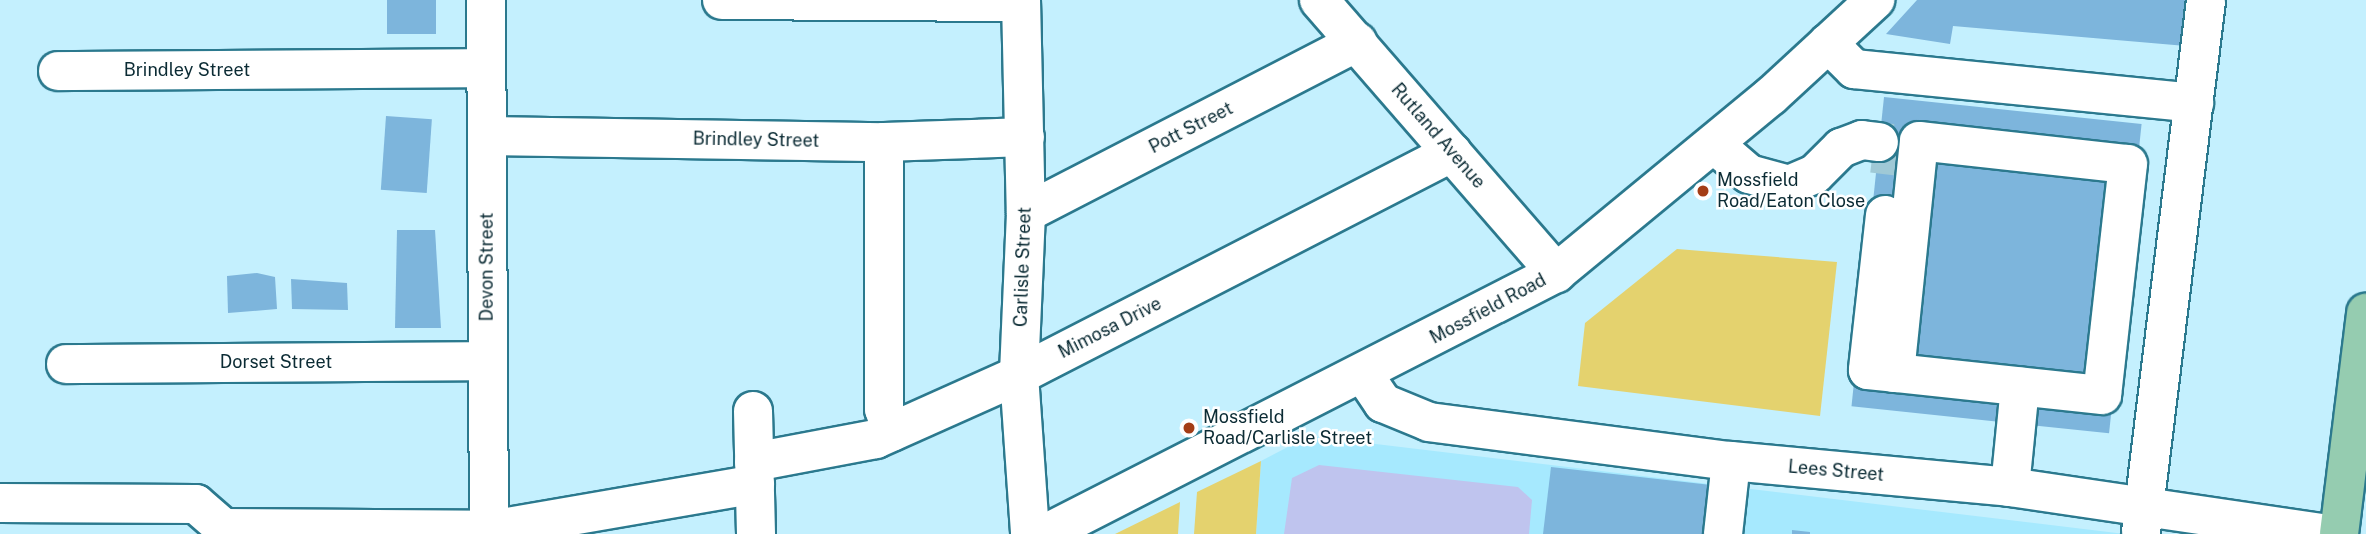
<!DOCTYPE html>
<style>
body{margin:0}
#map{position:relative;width:2366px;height:534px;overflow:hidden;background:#c4f0fe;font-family:"Public Sans",sans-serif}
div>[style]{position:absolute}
.built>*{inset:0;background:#a6e9fe}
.green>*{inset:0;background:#e4d26e}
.water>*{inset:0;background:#bfc4ee}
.building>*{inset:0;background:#7db5dc;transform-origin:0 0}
.minor-tunnel>*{height:38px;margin-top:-19px;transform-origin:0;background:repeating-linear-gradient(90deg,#9fc9d6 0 38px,transparent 0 57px)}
.roads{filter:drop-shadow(2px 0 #2b798e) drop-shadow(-2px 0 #2b798e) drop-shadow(0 2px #2b798e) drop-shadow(0 -2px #2b798e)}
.minor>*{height:38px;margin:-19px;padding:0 19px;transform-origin:19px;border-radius:19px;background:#fff}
.major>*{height:38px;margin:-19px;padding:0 19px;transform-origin:19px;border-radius:19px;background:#95ccb0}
.dots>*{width:19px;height:19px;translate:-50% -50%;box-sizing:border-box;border:4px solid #fff;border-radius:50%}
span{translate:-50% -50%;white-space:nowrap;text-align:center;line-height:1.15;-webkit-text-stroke:5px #fff;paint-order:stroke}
.street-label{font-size:18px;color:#0b2b34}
.poi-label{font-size:18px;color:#0b2b34}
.left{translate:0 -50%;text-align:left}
</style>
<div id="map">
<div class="built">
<i style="clip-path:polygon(1309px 436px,2125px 534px,1256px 534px,1261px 461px)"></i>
</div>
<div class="green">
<i style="clip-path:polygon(1677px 249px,1837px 262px,1820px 416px,1578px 386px,1585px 323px)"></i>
<i style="clip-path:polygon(1261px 461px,1256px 534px,1194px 534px,1197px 492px)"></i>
<i style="clip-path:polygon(1180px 502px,1178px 534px,1115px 534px)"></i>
</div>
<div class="water">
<i style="clip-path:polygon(1319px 465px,1518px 487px,1532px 500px,1529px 534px,1284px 534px,1292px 478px)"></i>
</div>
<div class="building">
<i style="left:387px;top:0;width:49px;height:34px"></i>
<i style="clip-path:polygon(1917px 0,2194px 0,2186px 46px,1953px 26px,1950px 44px,1886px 34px)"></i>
<i style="left:1884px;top:97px;width:259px;height:311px;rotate:6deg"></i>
<i style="left:386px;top:116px;width:46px;height:74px;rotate:4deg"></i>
<i style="clip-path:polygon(397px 230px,435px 230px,441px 328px,395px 328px)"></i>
<i style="clip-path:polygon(257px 273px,275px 277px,277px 309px,228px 313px,227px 276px)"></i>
<i style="clip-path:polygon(291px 279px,347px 283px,348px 310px,292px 309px)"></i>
<i style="clip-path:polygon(1551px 467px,1711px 485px,1705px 534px,1543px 534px)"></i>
<i style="clip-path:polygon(1792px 530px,1810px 532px,1810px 534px,1792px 534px)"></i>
</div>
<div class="minor-tunnel">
<i style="left:1879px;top:142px;width:14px;rotate:4deg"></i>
<i style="left:1893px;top:143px;width:32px;rotate:97deg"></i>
</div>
<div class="roads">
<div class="minor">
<i style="left:486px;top:0;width:534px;rotate:89.68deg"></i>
<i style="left:722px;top:0;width:299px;rotate:0.4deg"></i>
<i style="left:1021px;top:0;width:213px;rotate:88.7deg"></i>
<i style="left:1026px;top:213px;width:162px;rotate:92.5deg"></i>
<i style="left:1019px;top:375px;width:159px;rotate:86deg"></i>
<i style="left:1319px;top:0;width:362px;rotate:49deg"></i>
<i style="left:1828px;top:43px;width:37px;rotate:45deg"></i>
<i style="left:1854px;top:69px;width:342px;rotate:5.7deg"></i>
<i style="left:58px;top:71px;width:427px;rotate:-0.4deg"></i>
<i style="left:487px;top:136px;width:397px;rotate:0.9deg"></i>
<i style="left:884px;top:142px;width:141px;rotate:-2deg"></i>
<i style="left:1919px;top:141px;width:210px;rotate:6.3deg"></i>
<i style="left:2128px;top:164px;width:232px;rotate:96.4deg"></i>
<i style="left:2102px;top:395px;width:208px;rotate:-173.9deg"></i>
<i style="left:1895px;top:373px;width:233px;rotate:-84.1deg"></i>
<i style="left:884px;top:142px;width:267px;rotate:90deg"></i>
<i style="left:884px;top:409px;width:24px;rotate:71deg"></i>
<i style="left:1714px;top:144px;width:46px;rotate:40.6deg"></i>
<i style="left:1749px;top:174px;width:41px;rotate:15.4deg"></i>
<i style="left:1789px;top:185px;width:28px;rotate:-23deg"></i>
<i style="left:1815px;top:174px;width:37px;rotate:-45deg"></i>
<i style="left:1841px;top:148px;width:22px;rotate:-21deg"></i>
<i style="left:1862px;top:140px;width:17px;rotate:7deg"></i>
<i style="left:1026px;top:213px;width:373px;rotate:-27.3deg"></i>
<i style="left:1885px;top:215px;width:156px;rotate:96.3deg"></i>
<i style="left:1868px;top:370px;width:27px;rotate:6deg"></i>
<i style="left:66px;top:364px;width:421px;rotate:-0.4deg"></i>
<i style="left:1364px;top:375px;width:34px;rotate:56deg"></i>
<i style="left:1383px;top:403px;width:50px;rotate:22.4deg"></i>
<i style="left:1429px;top:422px;width:305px;rotate:7.4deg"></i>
<i style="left:1731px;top:461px;width:280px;rotate:5.3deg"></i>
<i style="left:2010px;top:487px;width:320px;rotate:8.4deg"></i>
<i style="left:753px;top:411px;width:123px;rotate:88.6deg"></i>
<i style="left:754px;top:462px;width:124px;rotate:-10.7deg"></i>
<i style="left:876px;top:439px;width:157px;rotate:-24.1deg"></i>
<i style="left:1019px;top:375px;width:487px;rotate:-27.2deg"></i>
<i style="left:2010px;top:487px;width:101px;rotate:-84.3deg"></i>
<i style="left:0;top:503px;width:196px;rotate:0.3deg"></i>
<i style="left:196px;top:504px;width:37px;rotate:41deg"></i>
<i style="left:2141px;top:532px;width:536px;rotate:-83.03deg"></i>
<i style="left:224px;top:534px;width:6px;rotate:-90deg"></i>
<i style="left:224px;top:528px;width:266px;rotate:0.4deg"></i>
<i style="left:490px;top:530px;width:269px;rotate:-9.8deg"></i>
<i style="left:1045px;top:534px;width:574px;rotate:-27.06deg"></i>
<i style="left:1556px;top:273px;width:278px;rotate:-39.5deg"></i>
<i style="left:1771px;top:96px;width:142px;rotate:-42.7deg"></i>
<i style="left:1723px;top:534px;width:73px;rotate:-83.7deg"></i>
</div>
<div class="major">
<i style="left:2339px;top:534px;width:223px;rotate:-83deg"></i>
</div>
</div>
<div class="dots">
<i style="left:1703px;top:191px;background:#a33d16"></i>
<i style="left:1189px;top:428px;background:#a33d16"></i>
</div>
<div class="street-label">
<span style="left:187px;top:70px">Brindley Street</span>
<span style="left:1191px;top:128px;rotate:-27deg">Pott Street</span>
<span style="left:1438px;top:136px;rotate:49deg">Rutland Avenue</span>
<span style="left:756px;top:140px;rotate:1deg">Brindley Street</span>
<span style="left:487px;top:267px;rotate:-90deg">Devon Street</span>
<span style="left:1023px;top:267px;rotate:-88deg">Carlisle Street</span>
<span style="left:1488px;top:309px;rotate:-28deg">Mossfield Road</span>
<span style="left:1110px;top:328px;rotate:-27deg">Mimosa Drive</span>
<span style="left:276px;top:362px">Dorset Street</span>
<span style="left:1836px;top:471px;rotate:5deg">Lees Street</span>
</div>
<div class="poi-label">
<span class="left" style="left:1717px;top:191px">Mossfield<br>Road/Eaton Close</span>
<span class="left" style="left:1203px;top:428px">Mossfield<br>Road/Carlisle Street</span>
</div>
</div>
